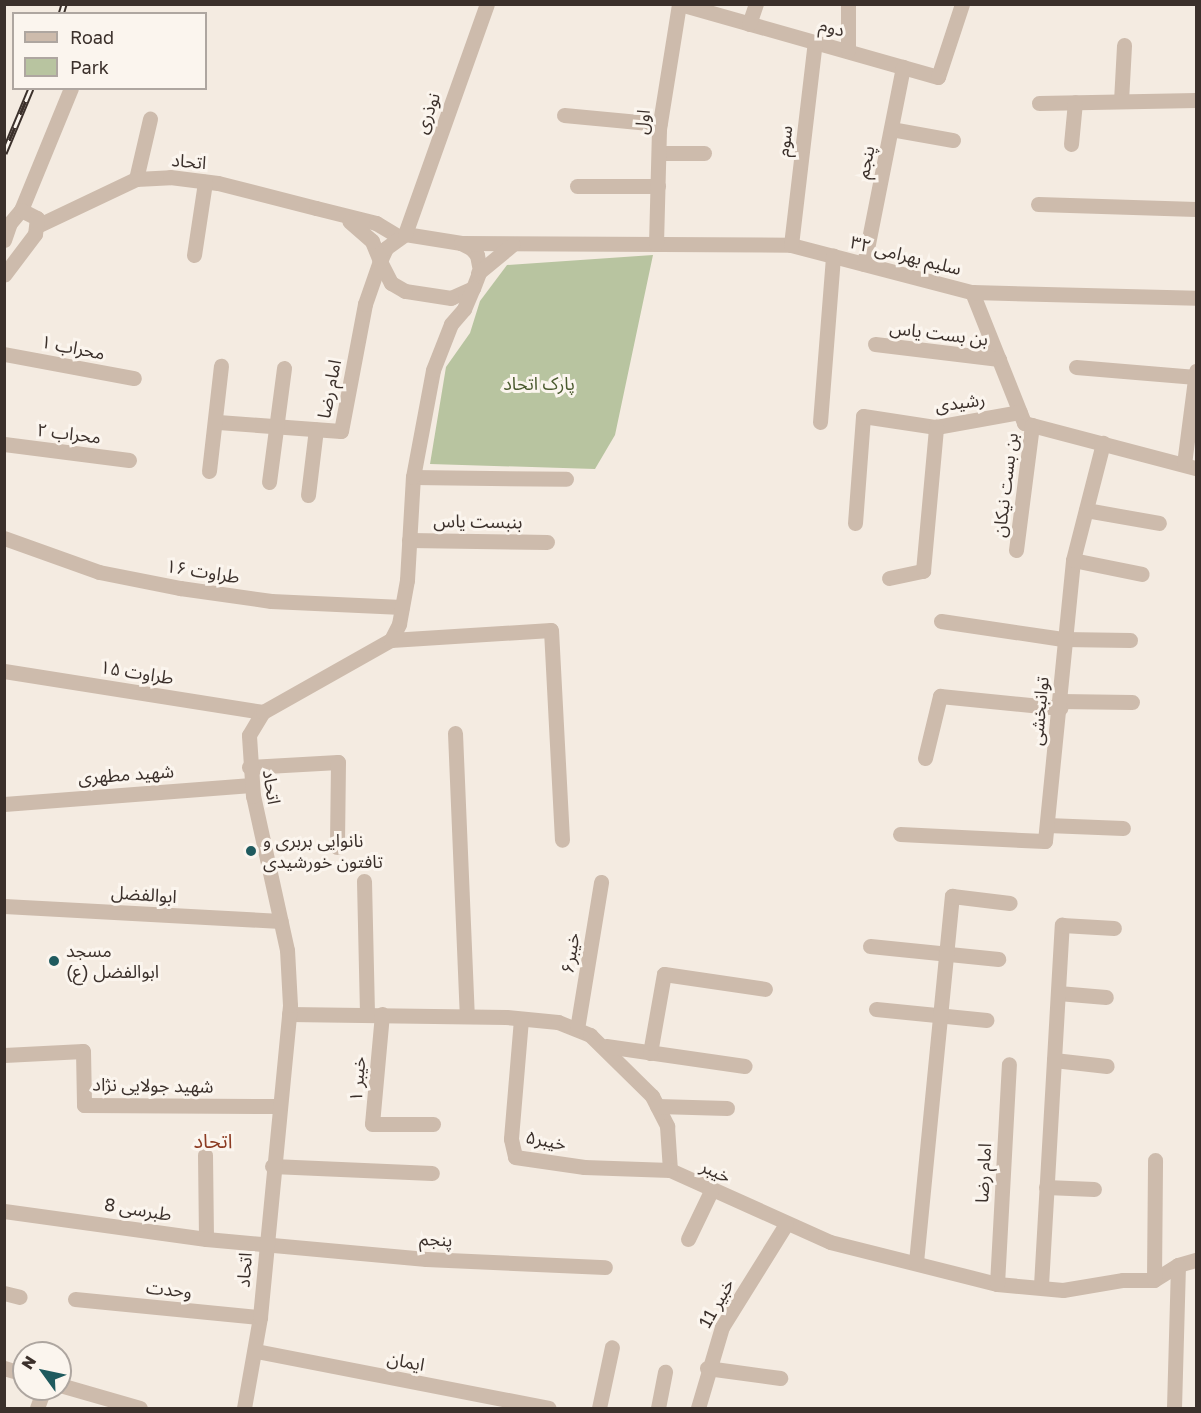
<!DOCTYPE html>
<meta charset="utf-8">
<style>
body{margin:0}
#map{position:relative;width:1201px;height:1413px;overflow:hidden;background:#f4ebe1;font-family:"Golos Text","Noto Sans Arabic",sans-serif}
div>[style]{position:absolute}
.green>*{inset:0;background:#b8c4a0}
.minor>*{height:15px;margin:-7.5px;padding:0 7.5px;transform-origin:7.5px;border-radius:7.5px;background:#cdbbac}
.rail>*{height:7px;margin-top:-3.5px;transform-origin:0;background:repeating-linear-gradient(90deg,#fbf5ee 0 14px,#3b302b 0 28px);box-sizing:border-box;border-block:2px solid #3b302b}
.dots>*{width:16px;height:16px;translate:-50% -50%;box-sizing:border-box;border:3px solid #fbf5ee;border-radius:50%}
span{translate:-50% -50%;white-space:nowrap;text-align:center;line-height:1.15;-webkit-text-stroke:6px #fbf5ee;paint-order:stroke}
.street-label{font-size:18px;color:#3b302b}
.park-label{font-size:18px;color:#4a5a2e}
.poi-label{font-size:18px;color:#3b302b}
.left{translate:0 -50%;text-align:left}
.neighbourhood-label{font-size:20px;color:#8c3b22}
.frame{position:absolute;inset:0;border:6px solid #3b302b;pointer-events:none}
.legend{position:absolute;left:12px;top:12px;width:195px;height:78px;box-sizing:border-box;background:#fbf5ee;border:2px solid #aea6a0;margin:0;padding:8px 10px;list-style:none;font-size:18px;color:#3b302b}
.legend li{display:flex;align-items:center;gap:12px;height:30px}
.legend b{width:30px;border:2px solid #aea6a0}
.north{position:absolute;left:12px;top:1341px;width:60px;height:60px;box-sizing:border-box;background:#fbf5ee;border:2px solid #aea6a0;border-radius:50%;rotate:303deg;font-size:16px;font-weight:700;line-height:24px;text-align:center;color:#3b302b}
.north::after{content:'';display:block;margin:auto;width:21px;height:27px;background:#1f5a5e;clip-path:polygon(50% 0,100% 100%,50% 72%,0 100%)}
</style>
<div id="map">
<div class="green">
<i style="clip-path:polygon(653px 255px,615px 435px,595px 469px,430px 464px,446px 367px,470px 333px,480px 301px,507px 265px)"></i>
</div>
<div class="minor">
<i style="left:680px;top:4px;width:268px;rotate:15.8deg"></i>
<i style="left:938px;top:77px;width:77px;rotate:-71.8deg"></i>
<i style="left:749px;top:24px;width:21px;rotate:-71deg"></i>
<i style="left:848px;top:51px;width:47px;rotate:-90deg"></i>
<i style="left:1121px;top:101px;width:56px;rotate:-86.9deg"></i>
<i style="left:1039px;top:103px;width:157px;rotate:-1.1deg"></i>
<i style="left:564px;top:115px;width:96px;rotate:5.4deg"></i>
<i style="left:891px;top:129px;width:63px;rotate:10.1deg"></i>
<i style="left:1071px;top:144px;width:42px;rotate:-84.6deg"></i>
<i style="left:659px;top:153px;width:45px"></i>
<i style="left:136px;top:179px;width:62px;rotate:-76.9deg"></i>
<i style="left:577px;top:186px;width:81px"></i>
<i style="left:1038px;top:204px;width:158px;rotate:1.8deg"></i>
<i style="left:21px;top:210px;width:132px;rotate:-67.7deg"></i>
<i style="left:39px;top:225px;width:107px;rotate:-25.4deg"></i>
<i style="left:136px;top:179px;width:34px;rotate:-3deg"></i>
<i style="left:170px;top:177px;width:48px;rotate:7.1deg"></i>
<i style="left:218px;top:183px;width:101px;rotate:14.3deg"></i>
<i style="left:316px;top:208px;width:62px;rotate:14deg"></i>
<i style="left:376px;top:223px;width:27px;rotate:31deg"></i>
<i style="left:405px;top:234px;width:57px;rotate:9.1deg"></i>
<i style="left:461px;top:243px;width:11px;rotate:27deg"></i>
<i style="left:471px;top:248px;width:9px;rotate:49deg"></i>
<i style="left:477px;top:255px;width:15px;rotate:79deg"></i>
<i style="left:480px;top:270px;width:19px;rotate:111deg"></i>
<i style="left:473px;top:288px;width:24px;rotate:156deg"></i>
<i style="left:451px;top:298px;width:47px;rotate:-171.3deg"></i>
<i style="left:405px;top:291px;width:16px;rotate:-150deg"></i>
<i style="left:391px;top:283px;width:25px;rotate:-117deg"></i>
<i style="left:380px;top:261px;width:14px;rotate:-65deg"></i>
<i style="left:386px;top:248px;width:24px;rotate:-36deg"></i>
<i style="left:405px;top:234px;width:244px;rotate:-70.4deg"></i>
<i style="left:4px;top:240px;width:18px;rotate:-71deg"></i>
<i style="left:10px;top:223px;width:17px;rotate:-50deg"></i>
<i style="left:21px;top:210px;width:18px;rotate:27deg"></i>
<i style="left:37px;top:218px;width:16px;rotate:97deg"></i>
<i style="left:35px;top:234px;width:51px;rotate:127.1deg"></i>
<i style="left:461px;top:243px;width:330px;rotate:0.3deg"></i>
<i style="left:791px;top:245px;width:187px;rotate:14.6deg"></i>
<i style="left:972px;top:292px;width:141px;rotate:68.3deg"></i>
<i style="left:1024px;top:423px;width:178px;rotate:14.7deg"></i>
<i style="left:656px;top:244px;width:115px;rotate:-88.5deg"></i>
<i style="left:659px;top:129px;width:127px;rotate:-80.9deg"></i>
<i style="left:791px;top:245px;width:204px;rotate:-83.3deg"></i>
<i style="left:194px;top:255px;width:74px;rotate:-81.4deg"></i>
<i style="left:864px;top:264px;width:201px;rotate:-78.8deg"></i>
<i style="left:478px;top:273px;width:45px;rotate:-39.6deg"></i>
<i style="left:972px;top:292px;width:224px;rotate:1.5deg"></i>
<i style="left:875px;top:344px;width:125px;rotate:6.9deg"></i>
<i style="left:4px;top:354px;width:132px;rotate:10.5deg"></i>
<i style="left:1076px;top:367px;width:120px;rotate:4.8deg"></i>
<i style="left:218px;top:422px;width:123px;rotate:4.2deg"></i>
<i style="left:341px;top:431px;width:129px;rotate:-79.3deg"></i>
<i style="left:365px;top:304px;width:46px;rotate:-70.8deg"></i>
<i style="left:380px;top:261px;width:22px;rotate:-112deg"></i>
<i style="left:372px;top:241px;width:30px;rotate:-139deg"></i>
<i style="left:820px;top:422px;width:167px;rotate:-85.5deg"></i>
<i style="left:4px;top:444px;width:126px;rotate:7.3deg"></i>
<i style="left:1184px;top:464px;width:94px;rotate:-82.6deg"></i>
<i style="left:209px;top:471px;width:106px;rotate:-83.5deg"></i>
<i style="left:413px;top:477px;width:153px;rotate:0.7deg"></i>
<i style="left:269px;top:482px;width:115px;rotate:-82.5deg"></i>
<i style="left:308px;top:495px;width:66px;rotate:-83.1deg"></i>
<i style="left:1086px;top:510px;width:74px;rotate:10.1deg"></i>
<i style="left:855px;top:523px;width:107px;rotate:-85.7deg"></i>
<i style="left:863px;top:416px;width:74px;rotate:8.6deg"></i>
<i style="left:936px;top:427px;width:85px;rotate:-10.1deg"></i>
<i style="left:4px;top:538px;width:101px;rotate:19.7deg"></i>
<i style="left:99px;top:572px;width:83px;rotate:11.2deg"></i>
<i style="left:180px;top:588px;width:92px;rotate:8.1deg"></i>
<i style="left:271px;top:601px;width:131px;rotate:2.6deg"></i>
<i style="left:409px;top:540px;width:138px;rotate:0.8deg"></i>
<i style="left:1016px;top:550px;width:126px;rotate:-82.7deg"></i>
<i style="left:1073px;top:560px;width:70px;rotate:11.5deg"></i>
<i style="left:889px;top:578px;width:35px;rotate:-12deg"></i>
<i style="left:923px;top:571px;width:145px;rotate:-84.8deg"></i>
<i style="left:941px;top:621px;width:123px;rotate:8.4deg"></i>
<i style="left:1063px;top:639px;width:67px;rotate:0.9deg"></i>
<i style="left:391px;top:640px;width:160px;rotate:-3.6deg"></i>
<i style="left:551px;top:630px;width:210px;rotate:87deg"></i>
<i style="left:4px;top:671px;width:262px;rotate:9deg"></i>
<i style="left:1060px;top:701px;width:72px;rotate:0.8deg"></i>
<i style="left:455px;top:733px;width:283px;rotate:87.6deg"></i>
<i style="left:925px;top:758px;width:64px;rotate:-76.4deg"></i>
<i style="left:940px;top:696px;width:121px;rotate:5.7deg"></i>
<i style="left:249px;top:767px;width:89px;rotate:-3.2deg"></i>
<i style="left:338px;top:762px;width:85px;rotate:90.7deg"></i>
<i style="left:4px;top:804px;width:248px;rotate:-4.4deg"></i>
<i style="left:1047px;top:825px;width:76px;rotate:2.3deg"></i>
<i style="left:900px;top:834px;width:145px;rotate:2.8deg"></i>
<i style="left:1045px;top:841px;width:282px;rotate:-84.3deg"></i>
<i style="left:1073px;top:560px;width:121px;rotate:-75.6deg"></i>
<i style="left:364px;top:881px;width:133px;rotate:88.7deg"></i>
<i style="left:4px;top:906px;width:277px;rotate:3.1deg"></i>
<i style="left:870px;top:946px;width:129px;rotate:5.8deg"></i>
<i style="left:1058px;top:993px;width:48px;rotate:4.8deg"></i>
<i style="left:876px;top:1009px;width:111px;rotate:5.7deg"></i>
<i style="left:289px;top:1014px;width:217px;rotate:0.8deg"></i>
<i style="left:506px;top:1017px;width:52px;rotate:5.5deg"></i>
<i style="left:558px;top:1022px;width:35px;rotate:22deg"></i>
<i style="left:590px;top:1035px;width:87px;rotate:44.5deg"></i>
<i style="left:652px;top:1096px;width:34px;rotate:63deg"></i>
<i style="left:667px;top:1126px;width:44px;rotate:86.1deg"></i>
<i style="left:670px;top:1170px;width:175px;rotate:24.2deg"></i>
<i style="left:830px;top:1242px;width:172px;rotate:14.1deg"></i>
<i style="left:997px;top:1284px;width:66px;rotate:5.2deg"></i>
<i style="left:1063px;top:1290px;width:61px;rotate:-9.5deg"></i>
<i style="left:1123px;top:1280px;width:31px"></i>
<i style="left:1154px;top:1280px;width:28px;rotate:-32deg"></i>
<i style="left:1178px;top:1265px;width:19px;rotate:-16deg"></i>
<i style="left:382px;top:1014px;width:110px;rotate:95.2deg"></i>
<i style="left:372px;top:1124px;width:61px"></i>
<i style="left:521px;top:1019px;width:120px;rotate:94.8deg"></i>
<i style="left:511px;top:1139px;width:18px;rotate:77deg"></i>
<i style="left:515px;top:1157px;width:70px;rotate:8.2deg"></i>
<i style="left:584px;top:1167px;width:86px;rotate:2deg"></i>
<i style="left:577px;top:1029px;width:149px;rotate:-80.7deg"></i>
<i style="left:606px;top:1046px;width:140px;rotate:8.2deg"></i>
<i style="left:650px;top:1053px;width:80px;rotate:-80deg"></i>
<i style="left:664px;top:974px;width:102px;rotate:8.4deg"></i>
<i style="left:4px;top:1055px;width:79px;rotate:-2.9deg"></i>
<i style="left:83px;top:1051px;width:54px;rotate:88.9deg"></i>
<i style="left:84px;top:1105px;width:196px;rotate:0.3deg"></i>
<i style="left:1054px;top:1060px;width:53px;rotate:6.5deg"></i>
<i style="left:657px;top:1106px;width:70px;rotate:1.6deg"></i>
<i style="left:205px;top:1155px;width:84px;rotate:89.3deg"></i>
<i style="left:272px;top:1166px;width:160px;rotate:2.5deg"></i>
<i style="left:1046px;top:1187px;width:48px;rotate:2.4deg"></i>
<i style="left:4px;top:1211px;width:204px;rotate:7.9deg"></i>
<i style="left:206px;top:1239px;width:221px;rotate:5.2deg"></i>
<i style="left:426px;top:1259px;width:179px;rotate:2.6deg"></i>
<i style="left:688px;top:1239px;width:53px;rotate:-64.4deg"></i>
<i style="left:916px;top:1262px;width:368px;rotate:-84.4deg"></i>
<i style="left:952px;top:896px;width:58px;rotate:6.9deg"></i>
<i style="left:1154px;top:1280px;width:120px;rotate:-89.5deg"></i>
<i style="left:997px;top:1284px;width:220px;rotate:-86.9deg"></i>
<i style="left:1041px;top:1285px;width:361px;rotate:-86.7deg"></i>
<i style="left:1062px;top:925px;width:52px;rotate:3.3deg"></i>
<i style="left:4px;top:1293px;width:16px;rotate:14deg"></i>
<i style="left:75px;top:1299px;width:186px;rotate:5.6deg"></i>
<i style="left:256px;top:1351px;width:298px;rotate:11deg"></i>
<i style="left:4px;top:1368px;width:21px;rotate:17deg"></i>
<i style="left:707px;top:1368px;width:74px;rotate:7.8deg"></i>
<i style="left:60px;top:1385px;width:83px;rotate:16deg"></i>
<i style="left:37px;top:1408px;width:20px;rotate:-70deg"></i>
<i style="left:244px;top:1408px;width:92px;rotate:-80deg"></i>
<i style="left:260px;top:1317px;width:313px;rotate:-84.5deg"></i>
<i style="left:290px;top:1005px;width:55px;rotate:-93.1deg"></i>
<i style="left:287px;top:950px;width:158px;rotate:-102.4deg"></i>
<i style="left:253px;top:796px;width:61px;rotate:-93.8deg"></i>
<i style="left:249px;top:735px;width:27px;rotate:-59deg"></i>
<i style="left:263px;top:712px;width:147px;rotate:-29.4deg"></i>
<i style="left:391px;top:640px;width:18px;rotate:-63deg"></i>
<i style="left:399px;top:624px;width:45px;rotate:-79.7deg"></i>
<i style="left:407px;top:580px;width:103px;rotate:-86.7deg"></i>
<i style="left:413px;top:477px;width:109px;rotate:-79.4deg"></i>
<i style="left:433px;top:370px;width:49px;rotate:-68.6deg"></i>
<i style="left:451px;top:324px;width:20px;rotate:-49deg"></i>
<i style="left:464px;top:309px;width:23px;rotate:-67deg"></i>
<i style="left:599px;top:1408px;width:62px;rotate:-78deg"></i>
<i style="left:658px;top:1408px;width:37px;rotate:-79deg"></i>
<i style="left:698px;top:1408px;width:84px;rotate:-73.5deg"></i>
<i style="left:722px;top:1327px;width:121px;rotate:-58.1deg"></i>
<i style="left:1174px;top:1408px;width:143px;rotate:-88.4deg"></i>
</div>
<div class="rail">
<i style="left:61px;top:14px;width:10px;rotate:-73deg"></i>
<i style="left:4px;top:153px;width:70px;rotate:-67.4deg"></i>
</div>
<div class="dots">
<i style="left:251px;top:851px;background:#1f5a5e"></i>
<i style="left:54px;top:961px;background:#1f5a5e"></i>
</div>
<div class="street-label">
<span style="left:832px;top:27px;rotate:15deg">دوم</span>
<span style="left:427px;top:113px;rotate:-70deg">نوذری</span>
<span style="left:642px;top:122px;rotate:-84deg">اول</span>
<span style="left:784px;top:141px;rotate:-83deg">سوم</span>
<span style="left:189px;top:161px;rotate:5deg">اتحاد</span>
<span style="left:865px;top:162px;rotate:-79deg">پنجم</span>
<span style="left:906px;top:255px;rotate:14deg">سلیم بهرامی ۳۲</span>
<span style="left:939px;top:333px;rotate:7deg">بن بست یاس</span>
<span style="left:73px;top:347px;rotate:11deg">محراب ۱</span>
<span style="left:329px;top:389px;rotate:-79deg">امام رضا</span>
<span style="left:960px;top:402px;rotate:-8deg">رشیدی</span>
<span style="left:69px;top:433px;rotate:7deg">محراب ۲</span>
<span style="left:1005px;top:485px;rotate:-83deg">بن بست نیکان</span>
<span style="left:478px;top:521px;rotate:1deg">بنبست یاس</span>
<span style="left:203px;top:571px;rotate:9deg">طراوت ۱۶</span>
<span style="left:137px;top:672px;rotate:9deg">طراوت ۱۵</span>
<span style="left:1039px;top:711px;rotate:-85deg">توانبخشی</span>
<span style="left:126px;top:774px;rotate:-4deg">شهید مطهری</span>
<span style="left:272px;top:787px;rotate:81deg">اتحاد</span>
<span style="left:144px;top:894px;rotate:4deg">ابوالفضل</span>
<span style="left:570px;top:953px;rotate:-81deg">خیبر۶</span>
<span style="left:357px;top:1079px;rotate:-85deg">خیبر ۱</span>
<span style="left:153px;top:1085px;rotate:1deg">شهید جولایی نژاد</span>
<span style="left:546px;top:1140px;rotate:11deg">خیبر۵</span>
<span style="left:716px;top:1171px;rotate:25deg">خیبر</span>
<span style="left:983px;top:1173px;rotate:-87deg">امام رضا</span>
<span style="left:138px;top:1209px;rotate:9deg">طبرسی 8</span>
<span style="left:436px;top:1239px;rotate:3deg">پنجم</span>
<span style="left:244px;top:1270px;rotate:-86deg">اتحاد</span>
<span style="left:169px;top:1289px;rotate:6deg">وحدت</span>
<span style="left:716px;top:1303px;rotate:-61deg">خبیر 11</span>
<span style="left:406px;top:1361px;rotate:11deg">ایمان</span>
</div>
<div class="park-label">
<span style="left:539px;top:383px">پارک اتحاد</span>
</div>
<div class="poi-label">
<span class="left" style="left:263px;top:851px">نانوایی بربری و<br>تافتون خورشیدی</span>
<span class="left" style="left:66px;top:961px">مسجد<br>ابوالفضل (ع)</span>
</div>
<div class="neighbourhood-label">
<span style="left:213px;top:1140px">اتحاد</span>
</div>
<div class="frame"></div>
<ul class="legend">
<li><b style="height:8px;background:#cdbbac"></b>Road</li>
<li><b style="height:16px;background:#b8c4a0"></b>Park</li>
</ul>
<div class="north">N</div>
</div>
